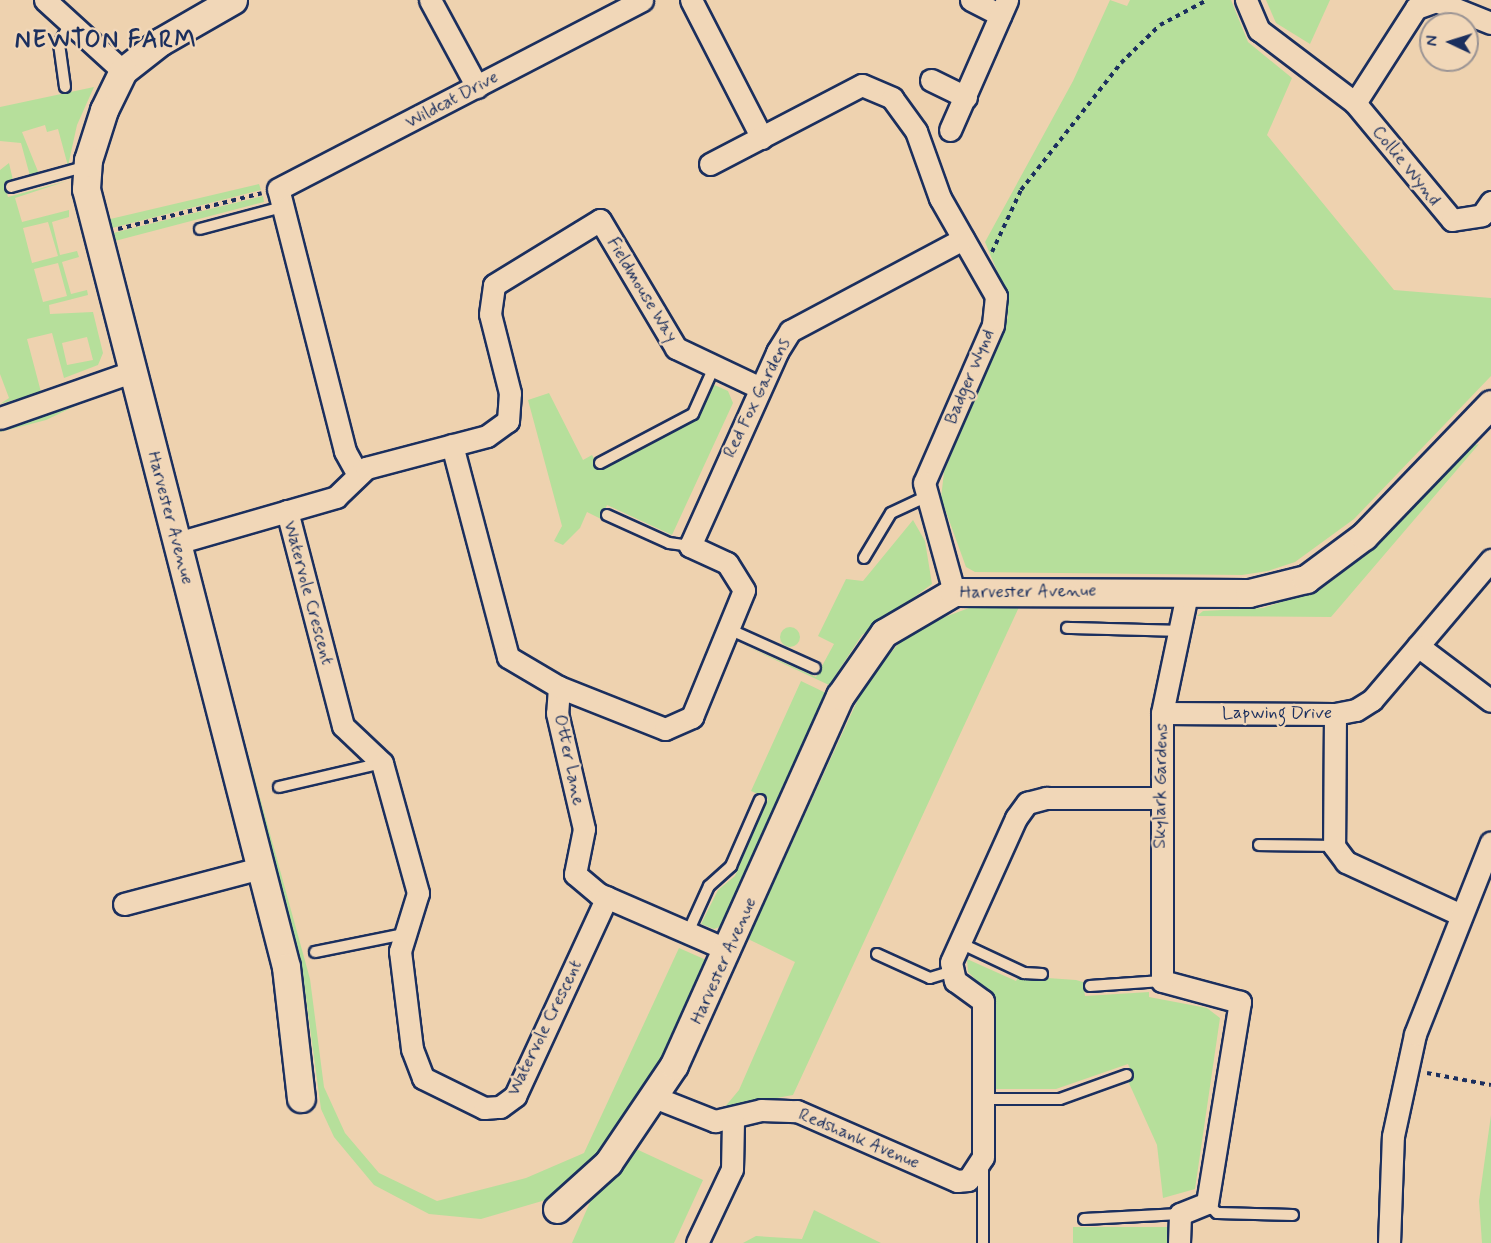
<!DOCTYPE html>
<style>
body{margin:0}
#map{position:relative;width:1491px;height:1243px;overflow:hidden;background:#eed2af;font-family:Mynerve,sans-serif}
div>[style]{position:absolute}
.green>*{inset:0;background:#b6df9b;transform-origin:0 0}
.round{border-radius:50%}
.path>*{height:4px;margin-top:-2px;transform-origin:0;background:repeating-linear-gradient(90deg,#1b2f5e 0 4.5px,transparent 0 9px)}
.roads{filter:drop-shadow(2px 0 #1b2f5e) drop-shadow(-2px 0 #1b2f5e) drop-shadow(0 2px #1b2f5e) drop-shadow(0 -2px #1b2f5e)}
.service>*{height:10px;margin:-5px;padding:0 5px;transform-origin:5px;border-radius:5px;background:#f1d7b8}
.minor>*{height:21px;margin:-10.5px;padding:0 10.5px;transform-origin:10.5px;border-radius:10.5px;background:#f1d7b8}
.tertiary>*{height:27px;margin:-13.5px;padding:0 13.5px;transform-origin:13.5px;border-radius:13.5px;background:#f1d7b8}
span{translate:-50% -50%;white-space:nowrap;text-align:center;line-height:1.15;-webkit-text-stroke:4.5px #f1d7b8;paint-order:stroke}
.street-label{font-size:18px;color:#1b2f5e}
.district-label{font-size:24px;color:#1b2f5e;font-weight:700;letter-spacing:1.5px}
.north{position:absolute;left:1419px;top:12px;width:60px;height:60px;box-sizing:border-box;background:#f1d7b8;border:2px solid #9b9494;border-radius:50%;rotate:274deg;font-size:16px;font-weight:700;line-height:24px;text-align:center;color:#1b2f5e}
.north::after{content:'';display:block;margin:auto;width:21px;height:27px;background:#1b2f5e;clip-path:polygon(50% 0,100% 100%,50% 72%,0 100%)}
</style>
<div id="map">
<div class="green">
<i style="clip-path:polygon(1110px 0,1127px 6px,1130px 0,1231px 0,1248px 42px,1292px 78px,1267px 135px,1394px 290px,1491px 298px,1491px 376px,1354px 519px,1295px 562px,1268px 571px,1242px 575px,975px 572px,966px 567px,941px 498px,944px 472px,1008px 317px,1005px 290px,985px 242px,1073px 81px)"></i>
<i style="clip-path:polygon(1266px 0,1330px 0,1310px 44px,1276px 23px)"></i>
<i style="clip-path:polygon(94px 87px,77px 125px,68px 166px,58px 129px,47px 132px,45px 125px,22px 132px,39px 174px,30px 176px,21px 143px,0 141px,0 107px)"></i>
<i style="clip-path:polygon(evenodd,9px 163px,13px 180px,4px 183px,8px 197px,67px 181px,15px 198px,22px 222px,69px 210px,69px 217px,52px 222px,60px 255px,77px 251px,79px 257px,62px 262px,71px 294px,87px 290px,88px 295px,49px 305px,50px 314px,93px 312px,103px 353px,98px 365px,64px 378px,52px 333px,27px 339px,41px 392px,0 404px,9px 398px,0 374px,0 170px,9px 163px,48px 222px,58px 256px,32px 263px,23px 228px,48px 222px,9px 163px,58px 263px,67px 296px,43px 302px,34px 269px,58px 263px,9px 163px,87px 337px,93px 360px,67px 365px,62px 343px,87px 337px)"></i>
<i style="clip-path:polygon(259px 184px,261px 190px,108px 229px,106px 220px)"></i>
<i style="clip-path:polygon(263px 196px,264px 202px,111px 242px,109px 234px)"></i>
<i style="clip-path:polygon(710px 383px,728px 391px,733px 403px,672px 535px,607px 505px,601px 519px,587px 512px,580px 528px,563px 545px,554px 541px,562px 526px,528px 400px,549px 393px,583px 460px,592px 455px,600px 469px,695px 418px)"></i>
<i style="clip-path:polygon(97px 389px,98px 395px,46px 420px,0 432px,0 426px,44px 414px)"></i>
<i style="clip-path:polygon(1479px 444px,1331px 617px,1197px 616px,1203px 611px,1263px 608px,1321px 589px,1371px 551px,1471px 446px)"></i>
<i style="clip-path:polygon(913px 520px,925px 541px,932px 584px,862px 635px,829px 685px,737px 642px,816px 677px,834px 644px,818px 636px,846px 579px,863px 581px)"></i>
<i style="clip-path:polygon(196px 565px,310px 979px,324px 1087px,345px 1133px,379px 1173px,437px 1201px,526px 1178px,584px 1153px,679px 948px,704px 959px,707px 965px,670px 1047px,602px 1151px,549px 1199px,481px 1219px,429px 1214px,374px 1185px,334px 1137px,321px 1109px,302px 968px)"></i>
<i style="clip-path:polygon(1019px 607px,793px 1095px,724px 1108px,739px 1090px,795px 962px,748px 939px,865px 684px,904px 637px,934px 621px,969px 608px)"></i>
<i class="round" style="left:780px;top:627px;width:20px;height:20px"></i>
<i style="clip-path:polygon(801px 681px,826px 693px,722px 926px,714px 929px,701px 924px,718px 890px,735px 876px,768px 799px,751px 791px)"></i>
<i style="clip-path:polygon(967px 959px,1016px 981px,1019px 976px,1076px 980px,1083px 982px,1085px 996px,1149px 992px,1149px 997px,1207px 1008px,1220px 1018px,1195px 1189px,1163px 1198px,1157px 1145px,1128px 1081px,1134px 1079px,1128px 1064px,1056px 1089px,995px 1089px,996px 999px,968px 972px)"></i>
<i style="clip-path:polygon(1491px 1115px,1491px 1243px,1482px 1243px,1479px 1201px)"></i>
<i style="clip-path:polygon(634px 1148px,703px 1180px,674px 1243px,572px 1243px,591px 1200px)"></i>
<i style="clip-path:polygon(814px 1210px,881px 1243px,743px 1243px,756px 1236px,802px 1239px)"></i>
<i style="left:1167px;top:1227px;width:16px;height:94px;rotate:90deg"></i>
</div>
<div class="path">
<i style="left:118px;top:229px;width:148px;rotate:-14deg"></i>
<i style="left:992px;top:252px;width:68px;rotate:-64.9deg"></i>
<i style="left:1021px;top:190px;width:162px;rotate:-51.8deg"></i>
<i style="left:1121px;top:63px;width:54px;rotate:-44.3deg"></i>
<i style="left:1160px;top:25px;width:53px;rotate:-28deg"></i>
<i style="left:1427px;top:1073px;width:65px;rotate:10.6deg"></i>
</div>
<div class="roads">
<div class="service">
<i style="left:65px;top:87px;width:43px;rotate:-97.9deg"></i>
<i style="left:59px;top:44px;width:21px;rotate:-62deg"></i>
<i style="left:11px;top:187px;width:79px;rotate:-15.4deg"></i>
<i style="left:200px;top:229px;width:85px;rotate:-15deg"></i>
<i style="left:600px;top:463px;width:105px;rotate:-27.8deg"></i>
<i style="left:693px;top:414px;width:51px;rotate:-65.9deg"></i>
<i style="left:607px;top:515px;width:68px;rotate:24.3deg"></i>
<i style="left:669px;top:543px;width:21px;rotate:8deg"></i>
<i style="left:864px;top:558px;width:52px;rotate:-59deg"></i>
<i style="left:891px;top:513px;width:40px;rotate:-25deg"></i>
<i style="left:1067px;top:628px;width:111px;rotate:1.5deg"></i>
<i style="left:731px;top:630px;width:92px;rotate:24.3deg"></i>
<i style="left:279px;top:787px;width:106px;rotate:-13.1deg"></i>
<i style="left:1259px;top:845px;width:75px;rotate:0.8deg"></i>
<i style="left:689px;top:930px;width:48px;rotate:-65.6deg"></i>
<i style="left:709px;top:886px;width:30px;rotate:-42deg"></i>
<i style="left:731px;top:866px;width:72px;rotate:-66.3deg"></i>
<i style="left:960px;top:943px;width:71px;rotate:25.1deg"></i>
<i style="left:1024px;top:973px;width:18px;rotate:3deg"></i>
<i style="left:315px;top:952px;width:91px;rotate:-11.4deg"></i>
<i style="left:877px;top:954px;width:58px;rotate:24.4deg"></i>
<i style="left:930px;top:978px;width:24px;rotate:-17deg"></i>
<i style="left:1090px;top:986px;width:72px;rotate:-4deg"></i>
<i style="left:984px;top:1099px;width:76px"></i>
<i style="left:1060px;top:1099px;width:71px;rotate:-19.7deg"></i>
<i style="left:1207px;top:1203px;width:14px;rotate:45deg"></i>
<i style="left:1217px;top:1213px;width:76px;rotate:1.5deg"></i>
<i style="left:1084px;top:1219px;width:96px;rotate:-3deg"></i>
<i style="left:983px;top:1243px;width:82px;rotate:-90deg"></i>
</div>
<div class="minor">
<i style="left:45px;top:0;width:105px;rotate:42.3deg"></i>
<i style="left:430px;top:0;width:99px;rotate:61.6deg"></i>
<i style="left:691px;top:0;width:155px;rotate:62.8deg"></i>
<i style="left:971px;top:0;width:33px;rotate:27deg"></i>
<i style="left:1246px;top:0;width:33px;rotate:67deg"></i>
<i style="left:1259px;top:30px;width:121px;rotate:37.2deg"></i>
<i style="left:1355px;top:103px;width:152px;rotate:50.3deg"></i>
<i style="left:1452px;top:220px;width:30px;rotate:-9deg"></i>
<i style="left:1482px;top:215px;width:16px;rotate:-55deg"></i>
<i style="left:931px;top:80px;width:39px;rotate:26deg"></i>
<i style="left:1355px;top:103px;width:113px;rotate:-57.3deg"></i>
<i style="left:1416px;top:8px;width:21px;rotate:-19deg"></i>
<i style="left:1436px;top:1px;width:59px;rotate:21.8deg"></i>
<i style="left:950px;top:130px;width:142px;rotate:-66.3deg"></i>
<i style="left:710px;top:164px;width:171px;rotate:-27.5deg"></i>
<i style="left:862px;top:85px;width:33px;rotate:23deg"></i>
<i style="left:892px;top:98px;width:41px;rotate:54deg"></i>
<i style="left:916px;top:131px;width:71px;rotate:70.3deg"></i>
<i style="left:940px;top:198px;width:113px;rotate:60.3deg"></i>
<i style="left:996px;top:296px;width:29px;rotate:96deg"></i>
<i style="left:993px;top:325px;width:172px;rotate:113.6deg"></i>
<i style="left:924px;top:483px;width:113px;rotate:74.6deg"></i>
<i style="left:0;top:418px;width:139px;rotate:-19.3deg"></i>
<i style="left:452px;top:445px;width:219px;rotate:75.2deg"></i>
<i style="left:508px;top:657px;width:59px;rotate:30.5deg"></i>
<i style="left:559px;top:687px;width:26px;rotate:94deg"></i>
<i style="left:557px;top:713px;width:119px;rotate:76.9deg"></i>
<i style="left:584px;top:829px;width:46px;rotate:101.3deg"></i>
<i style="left:575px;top:874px;width:31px;rotate:40deg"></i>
<i style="left:599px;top:894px;width:141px;rotate:23.5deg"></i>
<i style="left:357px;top:473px;width:25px;rotate:-119deg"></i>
<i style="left:345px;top:451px;width:270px;rotate:-104.3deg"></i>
<i style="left:278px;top:189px;width:410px;rotate:-27.4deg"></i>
<i style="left:287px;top:511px;width:222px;rotate:75.4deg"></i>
<i style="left:343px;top:726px;width:54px;rotate:43.5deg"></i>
<i style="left:382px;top:763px;width:135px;rotate:74.5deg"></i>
<i style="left:418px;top:893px;width:61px;rotate:107.2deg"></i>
<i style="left:400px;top:951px;width:99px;rotate:83deg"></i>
<i style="left:412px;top:1049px;width:31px;rotate:69deg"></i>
<i style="left:423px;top:1078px;width:68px;rotate:26.2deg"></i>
<i style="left:484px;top:1108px;width:16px;rotate:-4deg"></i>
<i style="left:500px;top:1107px;width:19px;rotate:-36deg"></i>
<i style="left:515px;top:1096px;width:219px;rotate:-65.2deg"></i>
<i style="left:177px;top:543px;width:166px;rotate:-16.1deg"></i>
<i style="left:336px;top:497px;width:42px;rotate:-44deg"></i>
<i style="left:366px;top:468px;width:125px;rotate:-14.8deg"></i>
<i style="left:487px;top:436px;width:26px;rotate:-36deg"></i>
<i style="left:508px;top:421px;width:28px;rotate:-86deg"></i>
<i style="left:510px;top:393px;width:81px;rotate:-104.2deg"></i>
<i style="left:490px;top:314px;width:29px;rotate:-82deg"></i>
<i style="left:494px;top:285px;width:124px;rotate:-31.5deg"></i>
<i style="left:600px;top:220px;width:149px;rotate:59.3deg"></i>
<i style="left:676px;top:348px;width:91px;rotate:25.4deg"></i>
<i style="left:1418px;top:646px;width:113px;rotate:-49.7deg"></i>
<i style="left:559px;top:687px;width:114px;rotate:21.6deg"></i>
<i style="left:665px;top:729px;width:30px;rotate:-24deg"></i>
<i style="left:692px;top:717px;width:137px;rotate:-67.7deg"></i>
<i style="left:744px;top:590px;width:32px;rotate:-122deg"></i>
<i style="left:727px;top:563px;width:41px;rotate:-155.3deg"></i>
<i style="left:690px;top:546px;width:213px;rotate:-65.8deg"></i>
<i style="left:777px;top:352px;width:25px;rotate:-58deg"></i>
<i style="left:790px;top:331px;width:196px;rotate:-28deg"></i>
<i style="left:1162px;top:713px;width:173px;rotate:0.3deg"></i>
<i style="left:1335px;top:714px;width:21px;rotate:-11deg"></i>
<i style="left:1356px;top:710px;width:19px;rotate:-32deg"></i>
<i style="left:1372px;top:700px;width:71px;rotate:-49.6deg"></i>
<i style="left:1418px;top:646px;width:91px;rotate:37deg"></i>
<i style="left:1335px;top:714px;width:132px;rotate:90.4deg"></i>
<i style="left:1334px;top:846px;width:20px;rotate:53deg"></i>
<i style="left:1346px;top:862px;width:124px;rotate:24.7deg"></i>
<i style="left:124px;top:904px;width:141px;rotate:-14.8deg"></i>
<i style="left:654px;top:1097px;width:66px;rotate:21.5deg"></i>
<i style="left:715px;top:1121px;width:47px;rotate:-13.4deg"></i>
<i style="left:761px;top:1110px;width:36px;rotate:2deg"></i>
<i style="left:797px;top:1111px;width:175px;rotate:23.6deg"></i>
<i style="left:957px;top:1181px;width:11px;rotate:-5deg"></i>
<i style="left:968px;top:1180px;width:27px;rotate:-57deg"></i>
<i style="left:983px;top:1157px;width:156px;rotate:-90deg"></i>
<i style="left:983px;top:1001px;width:34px;rotate:-144deg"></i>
<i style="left:955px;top:981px;width:19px;rotate:-102deg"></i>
<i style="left:951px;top:962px;width:158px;rotate:-65.7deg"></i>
<i style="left:1016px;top:818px;width:19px;rotate:-54deg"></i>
<i style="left:1027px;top:803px;width:20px;rotate:-15deg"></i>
<i style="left:1046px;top:798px;width:112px"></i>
<i style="left:697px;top:1243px;width:82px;rotate:-64.7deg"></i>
<i style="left:732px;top:1169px;width:49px;rotate:-88.8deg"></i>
<i style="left:1179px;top:1243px;width:29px;rotate:-88deg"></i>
<i style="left:1180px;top:1214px;width:29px;rotate:-22deg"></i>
<i style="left:1207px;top:1203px;width:204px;rotate:-80.7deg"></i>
<i style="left:1240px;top:1002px;width:81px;rotate:-164.9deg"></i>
<i style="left:1162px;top:981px;width:268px;rotate:-90deg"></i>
<i style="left:1162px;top:713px;width:122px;rotate:-78.1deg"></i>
<i style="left:1389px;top:1243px;width:107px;rotate:-87.9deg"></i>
<i style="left:1393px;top:1136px;width:104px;rotate:-77.8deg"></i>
<i style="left:1415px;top:1034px;width:206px;rotate:-68.4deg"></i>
</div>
<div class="tertiary">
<i style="left:233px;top:0;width:84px;rotate:150.1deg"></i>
<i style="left:160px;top:42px;width:47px;rotate:141.9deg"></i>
<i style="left:123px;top:71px;width:43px;rotate:116deg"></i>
<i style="left:104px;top:110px;width:52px;rotate:107.7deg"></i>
<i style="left:88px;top:160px;width:29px;rotate:94deg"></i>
<i style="left:86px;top:189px;width:803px;rotate:75.58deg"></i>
<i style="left:286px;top:967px;width:132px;rotate:83.5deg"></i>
<i style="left:557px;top:1209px;width:69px;rotate:-42deg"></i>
<i style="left:608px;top:1163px;width:118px;rotate:-56deg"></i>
<i style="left:674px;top:1065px;width:405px;rotate:-65.8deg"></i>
<i style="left:840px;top:696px;width:77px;rotate:-55.1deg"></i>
<i style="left:884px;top:633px;width:81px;rotate:-30.4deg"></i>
<i style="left:954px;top:592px;width:295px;rotate:0.2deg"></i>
<i style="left:1249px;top:593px;width:59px;rotate:-13.8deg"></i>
<i style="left:1306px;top:579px;width:72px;rotate:-36.6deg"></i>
<i style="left:1364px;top:536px;width:183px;rotate:-46.1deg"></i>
</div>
</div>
<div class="street-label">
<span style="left:452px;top:100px;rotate:-28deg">Wildcat Drive</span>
<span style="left:1406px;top:166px;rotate:51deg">Collie Wynd</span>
<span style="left:642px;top:290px;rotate:59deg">Fieldmouse Way</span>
<span style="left:970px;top:377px;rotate:-67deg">Badger Wynd</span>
<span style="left:757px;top:398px;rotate:-64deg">Red Fox Gardens</span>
<span style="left:170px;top:518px;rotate:75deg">Harvester Avenue</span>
<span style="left:1028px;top:592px;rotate:-1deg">Harvester Avenue</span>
<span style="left:308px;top:593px;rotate:75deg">Watervole Crescent</span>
<span style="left:1277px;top:713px">Lapwing Drive</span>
<span style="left:569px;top:760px;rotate:78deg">Otter Lane</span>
<span style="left:1161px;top:786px;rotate:-89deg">Skylark Gardens</span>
<span style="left:724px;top:961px;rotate:-66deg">Harvester Avenue</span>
<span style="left:545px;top:1028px;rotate:-64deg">Watervole Crescent</span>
<span style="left:859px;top:1139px;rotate:23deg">Redshank Avenue</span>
</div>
<div class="district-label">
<span style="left:106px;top:41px">NEWTON FARM</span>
</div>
<div class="north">N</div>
</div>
